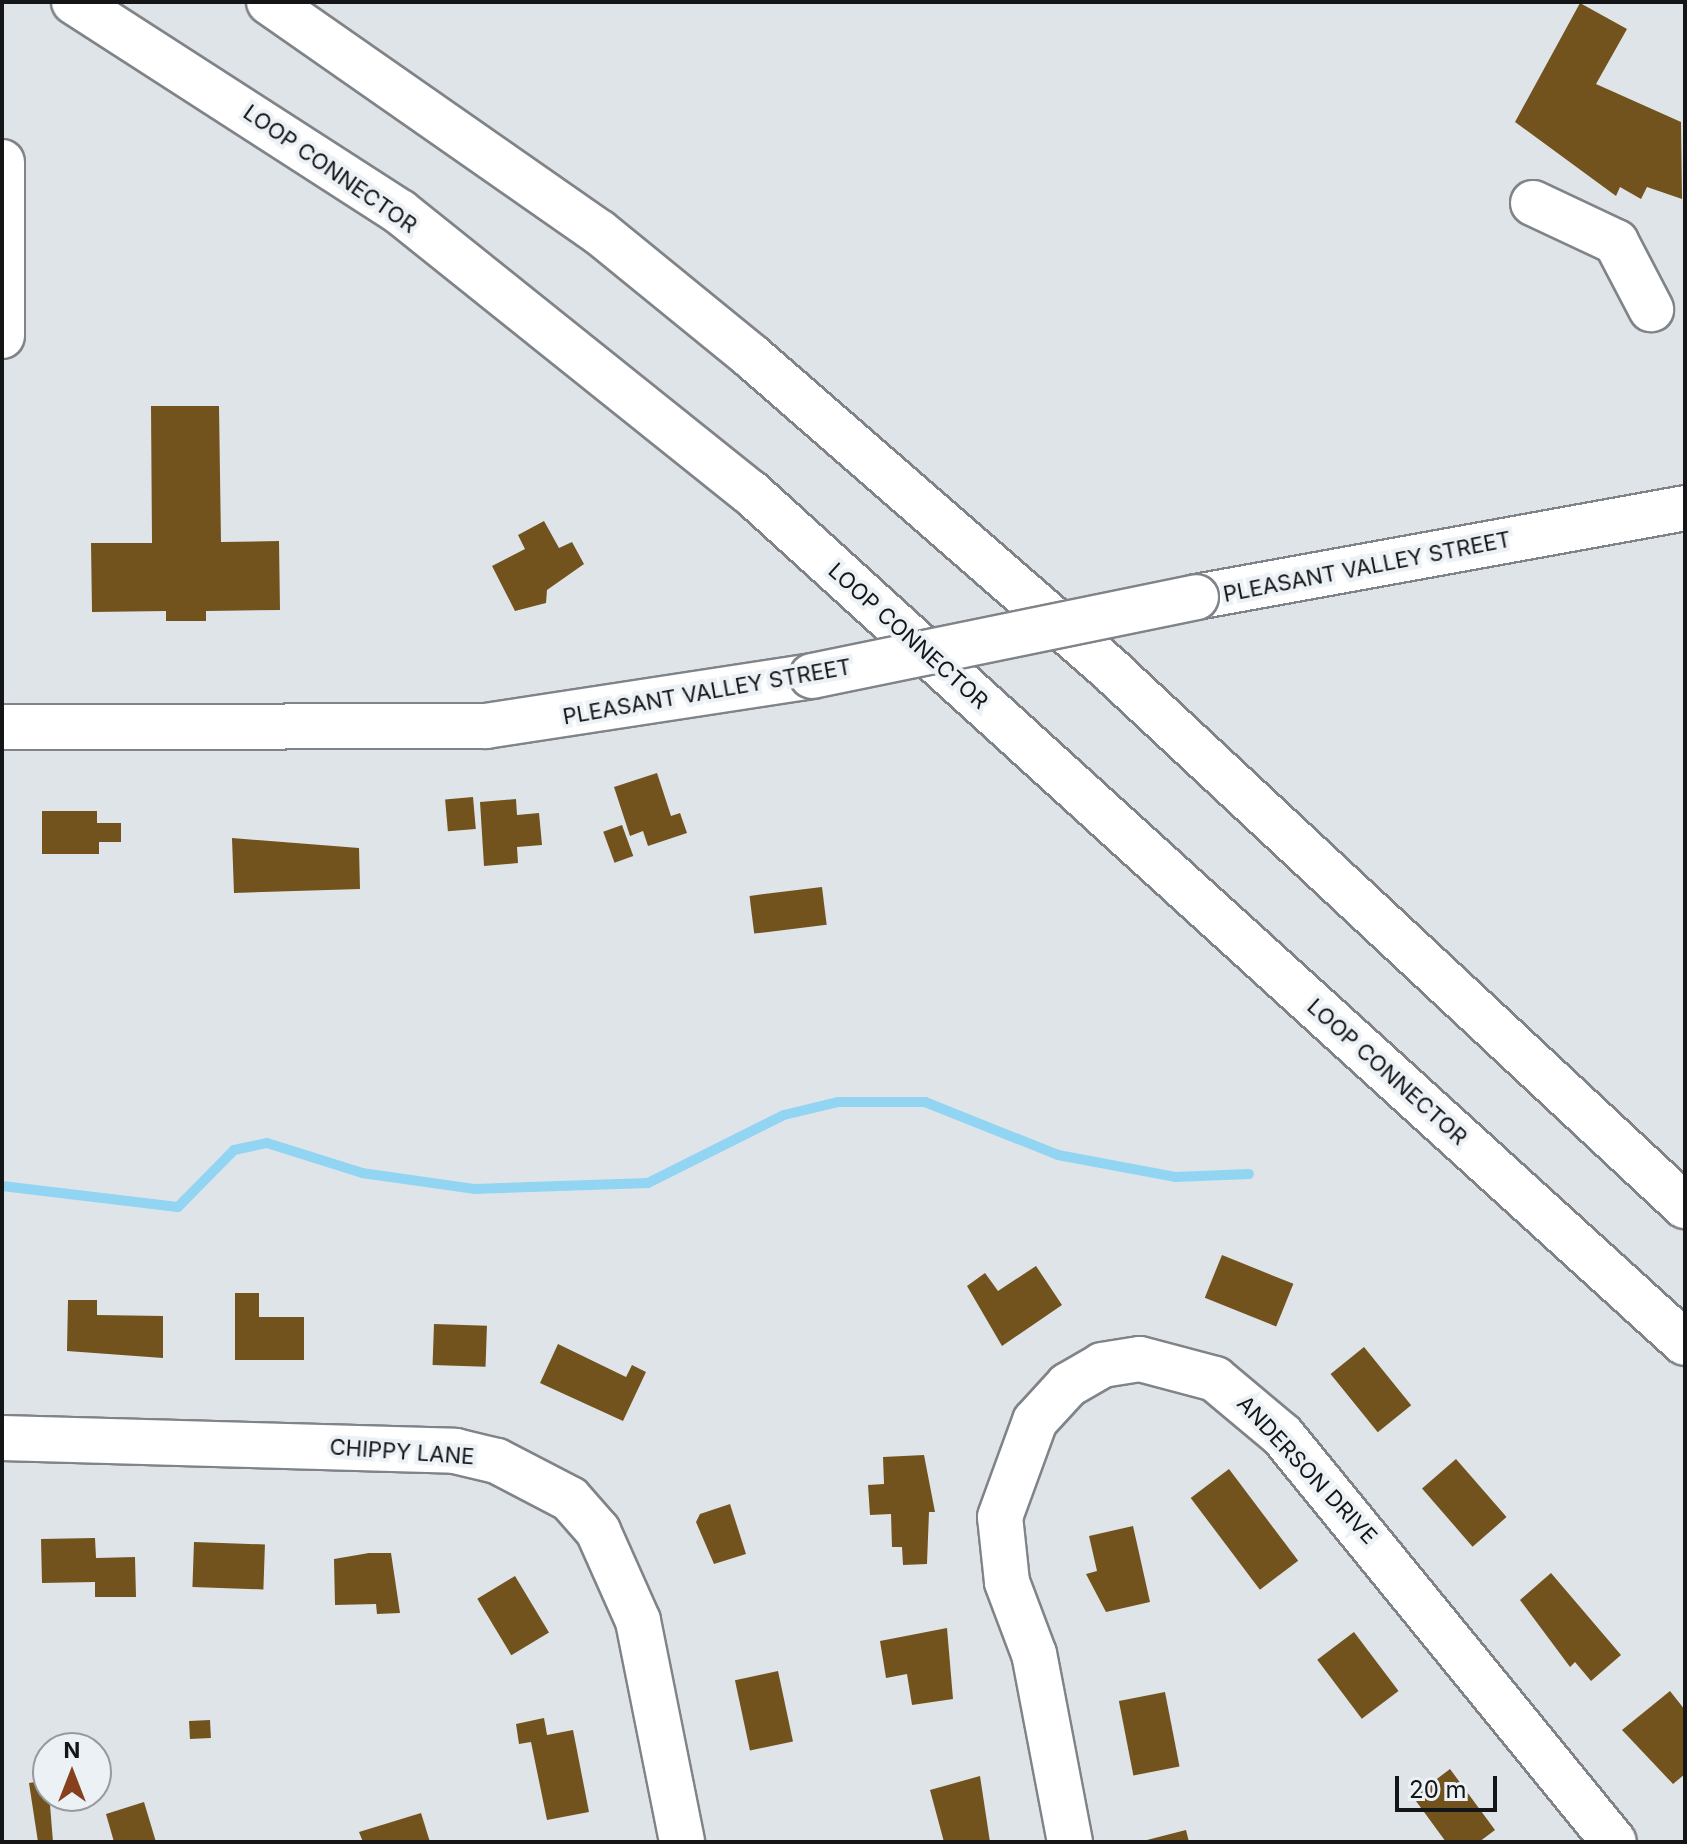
<!DOCTYPE html>
<style>
body{margin:0}
#map{position:relative;width:1687px;height:1844px;overflow:hidden;background:#dfe4e9;font-family:Inter,sans-serif}
div>[style]{position:absolute}
.stream>*{height:10px;margin:-5px;padding:0 5px;transform-origin:5px;border-radius:5px;background:#91d5f3}
.building>*{inset:0;background:#72531d;transform-origin:0 0}
.roads{filter:drop-shadow(2px 0 #808489) drop-shadow(-2px 0 #808489) drop-shadow(0 2px #808489) drop-shadow(0 -2px #808489)}
.minor>*{height:44px;margin:-22px;padding:0 22px;transform-origin:22px;border-radius:22px;background:#fff}
.major>*{height:44px;margin:-22px;padding:0 22px;transform-origin:22px;border-radius:22px;background:#fff}
.highway>*{height:44px;margin:-22px;padding:0 22px;transform-origin:22px;border-radius:22px;background:#fff}
.bridges{filter:drop-shadow(2px 0 #808489) drop-shadow(-2px 0 #808489) drop-shadow(0 2px #808489) drop-shadow(0 -2px #808489)}
.major-bridge>*{height:44px;margin:-22px;padding:0 22px;transform-origin:22px;border-radius:22px;background:#fff}
span{translate:-50% -50%;white-space:nowrap;text-align:center;line-height:1.15;-webkit-text-stroke:8px #ecf1f6;paint-order:stroke}
.street-label{font-size:22px;color:#141517}
.frame{position:absolute;inset:0;border:4px solid #141517;pointer-events:none}
.north{position:absolute;left:32px;top:1732px;width:80px;height:80px;box-sizing:border-box;background:#ecf1f6;border:2px solid #96999d;border-radius:50%;rotate:0deg;font-size:22px;font-weight:700;line-height:32px;text-align:center;color:#141517}
.north::after{content:'';display:block;margin:auto;width:28px;height:36px;background:#87401d;clip-path:polygon(50% 0,100% 100%,50% 72%,0 100%)}
.scale{position:absolute;left:1395px;top:1776px;width:102px;height:36px;box-sizing:border-box;border:4px solid #141517;border-top:0;padding-left:10px;font-size:24px;line-height:28px;white-space:nowrap;color:#141517;-webkit-text-stroke:6px #ecf1f6;paint-order:stroke}
</style>
<div id="map">
<div class="stream">
<i style="left:2px;top:1186px;width:177px;rotate:6.8deg"></i>
<i style="left:178px;top:1207px;width:80px;rotate:-45.5deg"></i>
<i style="left:234px;top:1150px;width:34px;rotate:-12deg"></i>
<i style="left:267px;top:1143px;width:100px;rotate:17.5deg"></i>
<i style="left:362px;top:1173px;width:113px;rotate:8.1deg"></i>
<i style="left:474px;top:1189px;width:174px;rotate:-2deg"></i>
<i style="left:648px;top:1183px;width:152px;rotate:-26.6deg"></i>
<i style="left:784px;top:1115px;width:56px;rotate:-13.5deg"></i>
<i style="left:838px;top:1102px;width:87px"></i>
<i style="left:925px;top:1102px;width:143px;rotate:21.7deg"></i>
<i style="left:1058px;top:1155px;width:119px;rotate:10.6deg"></i>
<i style="left:1175px;top:1177px;width:74px;rotate:-2.3deg"></i>
</div>
<div class="building">
<i style="clip-path:polygon(1580px 3px,1627px 29px,1596px 84px,1681px 122px,1682px 199px,1647px 187px,1641px 199px,1620px 187px,1616px 196px,1515px 122px)"></i>
<i style="clip-path:polygon(151px 406px,219px 406px,221px 542px,279px 541px,280px 610px,206px 611px,206px 621px,166px 621px,166px 611px,92px 612px,91px 543px,152px 543px)"></i>
<i style="clip-path:polygon(544px 521px,559px 548px,572px 542px,584px 564px,547px 590px,546px 603px,515px 611px,492px 566px,525px 549px,518px 535px)"></i>
<i style="clip-path:polygon(657px 773px,671px 816px,680px 813px,687px 833px,648px 846px,643px 831px,630px 836px,614px 787px)"></i>
<i style="left:473px;top:797px;width:32px;height:28px;rotate:85deg"></i>
<i style="clip-path:polygon(516px 799px,517px 815px,539px 813px,542px 845px,517px 847px,518px 863px,484px 866px,480px 802px)"></i>
<i style="clip-path:polygon(42px 811px,97px 811px,97px 823px,121px 823px,121px 842px,99px 842px,99px 854px,42px 854px)"></i>
<i style="left:622px;top:825px;width:33px;height:20px;rotate:70deg"></i>
<i style="clip-path:polygon(232px 838px,359px 848px,360px 889px,234px 893px)"></i>
<i style="left:822px;top:887px;width:38px;height:73px;rotate:83deg"></i>
<i style="left:1222px;top:1255px;width:77px;height:46px;rotate:22deg"></i>
<i style="clip-path:polygon(1036px 1266px,1062px 1305px,1002px 1346px,967px 1286px,985px 1273px,998px 1291px)"></i>
<i style="clip-path:polygon(235px 1293px,259px 1293px,259px 1317px,304px 1317px,304px 1360px,235px 1360px)"></i>
<i style="clip-path:polygon(68px 1300px,97px 1300px,97px 1315px,163px 1316px,163px 1358px,67px 1351px)"></i>
<i style="left:434px;top:1324px;width:53px;height:41px;rotate:2deg"></i>
<i style="clip-path:polygon(558px 1344px,626px 1377px,632px 1365px,646px 1372px,623px 1421px,540px 1383px)"></i>
<i style="left:1364px;top:1347px;width:75px;height:43px;rotate:51deg"></i>
<i style="clip-path:polygon(924px 1455px,935px 1512px,929px 1512px,927px 1564px,903px 1565px,902px 1547px,892px 1547px,891px 1514px,870px 1515px,868px 1485px,884px 1484px,883px 1457px)"></i>
<i style="left:1456px;top:1459px;width:77px;height:45px;rotate:49deg"></i>
<i style="left:1229px;top:1469px;width:115px;height:48px;rotate:53deg"></i>
<i style="clip-path:polygon(730px 1504px,746px 1554px,714px 1564px,696px 1522px,700px 1514px)"></i>
<i style="clip-path:polygon(1133px 1526px,1150px 1602px,1106px 1612px,1086px 1574px,1097px 1571px,1089px 1536px)"></i>
<i style="clip-path:polygon(95px 1538px,96px 1558px,135px 1557px,136px 1597px,95px 1597px,95px 1582px,42px 1583px,41px 1539px)"></i>
<i style="left:194px;top:1542px;width:71px;height:45px;rotate:2deg"></i>
<i style="clip-path:polygon(369px 1553px,391px 1553px,400px 1613px,377px 1614px,376px 1604px,335px 1605px,334px 1559px)"></i>
<i style="clip-path:polygon(1551px 1573px,1621px 1655px,1591px 1681px,1575px 1662px,1570px 1667px,1520px 1600px)"></i>
<i style="left:515px;top:1576px;width:66px;height:44px;rotate:59deg"></i>
<i style="clip-path:polygon(947px 1628px,953px 1699px,912px 1705px,907px 1674px,886px 1678px,880px 1641px)"></i>
<i style="left:1354px;top:1632px;width:74px;height:46px;rotate:53deg"></i>
<i style="left:778px;top:1671px;width:72px;height:44px;rotate:78deg"></i>
<i style="clip-path:polygon(1670px 1691px,1685px 1710px,1685px 1774px,1673px 1784px,1622px 1730px)"></i>
<i style="left:1165px;top:1692px;width:76px;height:47px;rotate:79deg"></i>
<i style="clip-path:polygon(544px 1718px,547px 1735px,573px 1730px,589px 1812px,547px 1820px,531px 1742px,519px 1744px,516px 1724px)"></i>
<i style="left:210px;top:1720px;width:18px;height:21px;rotate:87deg"></i>
<i style="clip-path:polygon(1450px 1769px,1495px 1830px,1479px 1842px,1446px 1842px,1413px 1797px)"></i>
<i style="clip-path:polygon(980px 1776px,990px 1842px,944px 1842px,930px 1790px)"></i>
<i style="clip-path:polygon(48px 1780px,53px 1842px,38px 1842px,29px 1783px)"></i>
<i style="clip-path:polygon(144px 1802px,156px 1842px,114px 1842px,106px 1814px)"></i>
<i style="clip-path:polygon(421px 1813px,430px 1842px,363px 1842px,359px 1832px)"></i>
<i style="clip-path:polygon(1186px 1830px,1189px 1842px,1143px 1842px,1143px 1841px)"></i>
</div>
<div class="roads">
<div class="minor">
<i style="left:2px;top:162px;width:174px;rotate:90deg"></i>
<i style="left:1533px;top:203px;width:92px;rotate:25.2deg"></i>
<i style="left:1616px;top:242px;width:76px;rotate:62.4deg"></i>
<i style="left:2px;top:1438px;width:453px;rotate:1.6deg"></i>
<i style="left:455px;top:1451px;width:43px;rotate:13.4deg"></i>
<i style="left:497px;top:1461px;width:82px;rotate:27.5deg"></i>
<i style="left:570px;top:1499px;width:43px;rotate:48.8deg"></i>
<i style="left:598px;top:1531px;width:98px;rotate:66deg"></i>
<i style="left:638px;top:1621px;width:225px;rotate:78.7deg"></i>
<i style="left:1070px;top:1842px;width:191px;rotate:-100.8deg"></i>
<i style="left:1034px;top:1654px;width:77px;rotate:-110.6deg"></i>
<i style="left:1007px;top:1582px;width:65px;rotate:-96.1deg"></i>
<i style="left:1000px;top:1517px;width:102px;rotate:-70deg"></i>
<i style="left:1035px;top:1421px;width:49px;rotate:-47.5deg"></i>
<i style="left:1068px;top:1385px;width:39px;rotate:-30deg"></i>
<i style="left:1102px;top:1365px;width:38px;rotate:-9deg"></i>
<i style="left:1140px;top:1359px;width:78px;rotate:14.9deg"></i>
<i style="left:1215px;top:1379px;width:87px;rotate:39.9deg"></i>
<i style="left:1282px;top:1435px;width:525px;rotate:50.8deg"></i>
</div>
<div class="major">
<i style="left:1196px;top:597px;width:497px;rotate:-10.3deg"></i>
<i style="left:2px;top:727px;width:484px;rotate:-0.1deg"></i>
<i style="left:486px;top:726px;width:330px;rotate:-8.7deg"></i>
</div>
<div class="highway">
<i style="left:74px;top:2px;width:388px;rotate:32.8deg"></i>
<i style="left:400px;top:212px;width:448px;rotate:38.7deg"></i>
<i style="left:750px;top:492px;width:1264px;rotate:42.31deg"></i>
<i style="left:269px;top:2px;width:402px;rotate:34.9deg"></i>
<i style="left:599px;top:232px;width:196px;rotate:39.2deg"></i>
<i style="left:751px;top:356px;width:483px;rotate:41.1deg"></i>
<i style="left:1115px;top:674px;width:780px;rotate:43.03deg"></i>
</div>
</div>
<div class="bridges">
<div class="major-bridge">
<i style="left:812px;top:676px;width:392px;rotate:-11.6deg"></i>
</div>
</div>
<div class="street-label">
<span style="left:330px;top:169px;rotate:35deg">LOOP CONNECTOR</span>
<span style="left:1367px;top:567px;rotate:-11deg">PLEASANT VALLEY STREET</span>
<span style="left:908px;top:636px;rotate:42deg">LOOP CONNECTOR</span>
<span style="left:707px;top:692px;rotate:-10deg">PLEASANT VALLEY STREET</span>
<span style="left:1387px;top:1072px;rotate:42deg">LOOP CONNECTOR</span>
<span style="left:402px;top:1452px;rotate:4deg">CHIPPY LANE</span>
<span style="left:1307px;top:1470px;rotate:47deg">ANDERSON DRIVE</span>
</div>
<div class="frame"></div>
<div class="north">N</div>
<div class="scale">20 m</div>
</div>
